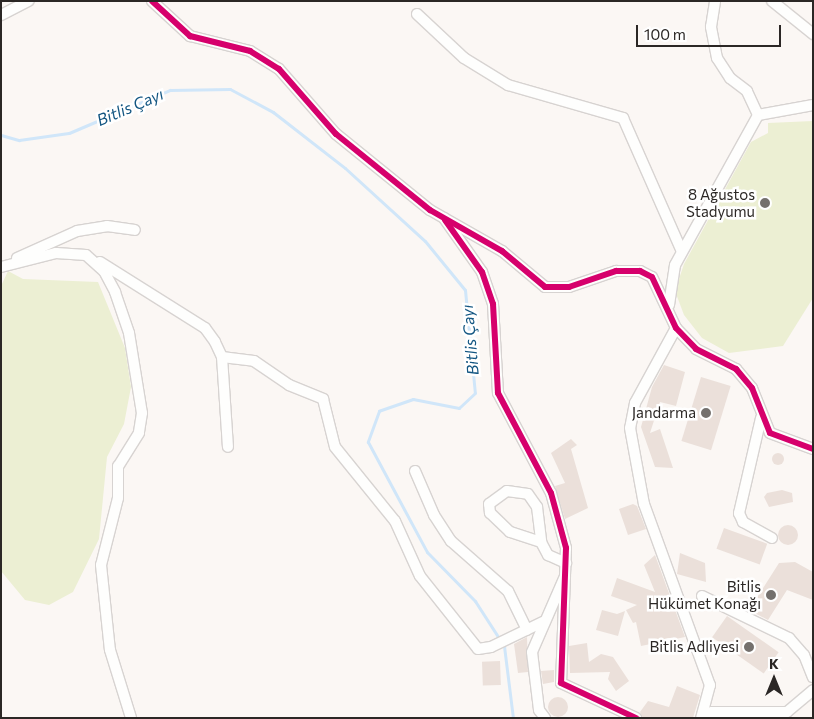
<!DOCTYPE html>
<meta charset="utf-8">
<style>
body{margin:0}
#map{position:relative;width:814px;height:719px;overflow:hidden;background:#fbf7f4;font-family:Commissioner,sans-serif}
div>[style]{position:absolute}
.green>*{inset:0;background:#ecefd3}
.stream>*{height:3px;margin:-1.5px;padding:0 1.5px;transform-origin:1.5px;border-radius:1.5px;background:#d0e6f9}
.building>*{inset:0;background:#ebe0da;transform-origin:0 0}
.round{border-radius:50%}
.roads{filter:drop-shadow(1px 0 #d7d3d1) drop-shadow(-1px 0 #d7d3d1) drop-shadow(0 1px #d7d3d1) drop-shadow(0 -1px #d7d3d1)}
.minor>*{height:10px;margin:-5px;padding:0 5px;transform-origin:5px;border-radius:5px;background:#fefefd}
.cycleway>*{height:6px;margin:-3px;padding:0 3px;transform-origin:3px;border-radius:3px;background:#d6006c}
.dots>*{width:14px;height:14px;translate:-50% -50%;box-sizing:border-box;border:2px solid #fff;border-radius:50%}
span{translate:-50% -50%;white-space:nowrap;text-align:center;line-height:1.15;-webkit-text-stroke:5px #fff;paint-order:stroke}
.poi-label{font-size:15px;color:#2b2725}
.right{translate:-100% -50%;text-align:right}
.water-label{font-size:16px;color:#135682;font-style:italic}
.frame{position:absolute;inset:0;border:2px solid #2b2725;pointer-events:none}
.north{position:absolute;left:749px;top:654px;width:50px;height:50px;-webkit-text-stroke:4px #fff;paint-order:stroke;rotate:0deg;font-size:14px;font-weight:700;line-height:20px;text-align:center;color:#2b2725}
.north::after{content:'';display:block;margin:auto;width:18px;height:22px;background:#2b2725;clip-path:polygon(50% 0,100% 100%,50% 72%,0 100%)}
.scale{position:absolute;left:636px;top:25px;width:145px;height:22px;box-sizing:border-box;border:2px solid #2b2725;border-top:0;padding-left:6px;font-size:15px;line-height:18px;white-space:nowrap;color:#2b2725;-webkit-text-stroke:4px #fff;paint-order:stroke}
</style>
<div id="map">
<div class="green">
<i style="clip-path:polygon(813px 121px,813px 298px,783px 346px,729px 353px,702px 338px,684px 315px,675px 291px,684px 264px,751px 142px,768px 133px,768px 123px)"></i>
<i style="clip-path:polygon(8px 271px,23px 279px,98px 282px,125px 348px,131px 387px,124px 424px,107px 457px,99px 539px,73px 592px,49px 605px,25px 600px,1px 571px,1px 286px)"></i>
</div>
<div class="stream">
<i style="left:1px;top:135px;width:19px;rotate:16deg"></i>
<i style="left:19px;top:140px;width:50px;rotate:-8deg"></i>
<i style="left:69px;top:133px;width:110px;rotate:-23.1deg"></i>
<i style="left:170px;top:90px;width:60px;rotate:-1deg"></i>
<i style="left:230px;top:89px;width:49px;rotate:28.1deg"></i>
<i style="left:273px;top:112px;width:91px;rotate:37.9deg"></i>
<i style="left:345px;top:168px;width:108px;rotate:42.4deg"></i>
<i style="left:425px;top:241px;width:63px;rotate:50.8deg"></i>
<i style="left:465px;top:290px;width:103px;rotate:84.5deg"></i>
<i style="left:475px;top:393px;width:22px;rotate:137deg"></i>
<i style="left:459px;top:408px;width:47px;rotate:-168.9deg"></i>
<i style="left:413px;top:399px;width:36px;rotate:161deg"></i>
<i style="left:379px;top:411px;width:33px;rotate:110deg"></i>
<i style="left:368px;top:442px;width:125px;rotate:61.8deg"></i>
<i style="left:427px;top:552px;width:69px;rotate:45.6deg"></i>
<i style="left:475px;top:601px;width:54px;rotate:57.2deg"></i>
<i style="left:504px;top:646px;width:73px;rotate:82.9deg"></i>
</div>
<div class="building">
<i style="clip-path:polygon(664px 365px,685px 372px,676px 406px,660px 402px,650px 433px,660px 429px,673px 468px,655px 467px,641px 427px,652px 387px)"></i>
<i style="left:701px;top:377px;width:31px;height:67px;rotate:17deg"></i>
<i style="clip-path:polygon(571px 439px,577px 445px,571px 449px,588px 508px,565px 519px,555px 486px,565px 483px,551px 453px)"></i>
<i class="round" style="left:772px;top:453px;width:12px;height:12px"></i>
<i style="clip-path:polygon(782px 490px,792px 493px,793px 502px,769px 507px,764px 497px,767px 493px)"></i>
<i style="clip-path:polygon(633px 504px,637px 506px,646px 529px,628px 535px,619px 509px)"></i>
<i class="round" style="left:778px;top:525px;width:20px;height:20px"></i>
<i style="left:724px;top:528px;width:46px;height:22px;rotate:20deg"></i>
<i style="clip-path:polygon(680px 553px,705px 563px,706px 582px,677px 574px)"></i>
<i style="clip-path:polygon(655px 555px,685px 637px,641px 646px,636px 622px,633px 623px,626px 610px,637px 605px,611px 596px,617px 578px,655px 592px,644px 565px)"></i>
<i style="clip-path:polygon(795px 562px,813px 572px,813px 600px,787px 590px,768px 620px,749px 610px,779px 563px)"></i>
<i style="clip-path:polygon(602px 610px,617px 614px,625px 611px,618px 636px,596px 630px)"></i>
<i style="left:727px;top:616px;width:63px;height:26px;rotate:35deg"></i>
<i style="clip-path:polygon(527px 637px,528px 672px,518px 673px,514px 644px)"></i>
<i style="clip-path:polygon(587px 643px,589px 662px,601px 654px,613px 657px,629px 681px,616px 691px,608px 679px,610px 672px,570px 673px,569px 646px)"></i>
<i style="left:500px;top:661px;width:24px;height:18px;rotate:88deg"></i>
<i style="clip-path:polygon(554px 670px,554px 682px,543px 684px,541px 671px)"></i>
<i style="clip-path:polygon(677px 686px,700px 695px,693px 718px,643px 718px,640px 712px,648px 701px,669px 707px)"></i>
<i class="round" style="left:548px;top:697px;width:20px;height:20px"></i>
</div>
<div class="roads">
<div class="minor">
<i style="left:152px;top:1px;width:52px;rotate:42.6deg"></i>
<i style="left:190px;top:36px;width:62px;rotate:14deg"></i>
<i style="left:250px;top:51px;width:34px;rotate:32deg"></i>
<i style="left:279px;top:69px;width:86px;rotate:48.8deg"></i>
<i style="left:336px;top:134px;width:121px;rotate:39deg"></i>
<i style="left:430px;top:210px;width:83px;rotate:29.7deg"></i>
<i style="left:502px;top:251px;width:56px;rotate:39.9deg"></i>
<i style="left:545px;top:287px;width:24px"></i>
<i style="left:569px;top:287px;width:50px;rotate:-18.8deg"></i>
<i style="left:616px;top:271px;width:24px"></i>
<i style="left:640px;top:271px;width:13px;rotate:27deg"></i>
<i style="left:652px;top:277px;width:56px;rotate:64.8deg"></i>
<i style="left:676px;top:328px;width:29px;rotate:46deg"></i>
<i style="left:696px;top:349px;width:45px;rotate:26.6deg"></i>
<i style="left:736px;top:369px;width:25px;rotate:50deg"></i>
<i style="left:752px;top:388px;width:48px;rotate:68.2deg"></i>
<i style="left:770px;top:433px;width:46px;rotate:20.4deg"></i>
<i style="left:772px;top:1px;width:53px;rotate:38.8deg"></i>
<i style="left:417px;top:14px;width:64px;rotate:43.1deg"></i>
<i style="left:464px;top:58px;width:52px;rotate:31.5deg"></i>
<i style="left:508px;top:85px;width:120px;rotate:16deg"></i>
<i style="left:623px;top:118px;width:146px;rotate:66.2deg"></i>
<i style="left:1px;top:15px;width:31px;rotate:-27deg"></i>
<i style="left:758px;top:115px;width:56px;rotate:-10.3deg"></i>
<i style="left:444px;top:218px;width:66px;rotate:54.9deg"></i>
<i style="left:482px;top:272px;width:34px;rotate:71deg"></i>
<i style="left:493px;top:304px;width:89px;rotate:86.8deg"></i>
<i style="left:498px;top:393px;width:113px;rotate:62.1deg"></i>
<i style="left:551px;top:493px;width:57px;rotate:74.7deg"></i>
<i style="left:566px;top:548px;width:135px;rotate:92.1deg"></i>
<i style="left:561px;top:683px;width:83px;rotate:25deg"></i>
<i style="left:17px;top:258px;width:66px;rotate:-24.2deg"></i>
<i style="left:77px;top:231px;width:30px;rotate:-9deg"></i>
<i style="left:107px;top:226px;width:28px;rotate:8deg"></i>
<i style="left:100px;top:262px;width:124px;rotate:32.2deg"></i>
<i style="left:205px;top:328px;width:17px;rotate:54deg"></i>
<i style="left:215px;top:342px;width:17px;rotate:65deg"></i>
<i style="left:222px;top:357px;width:90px;rotate:86.2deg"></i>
<i style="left:1px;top:267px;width:57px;rotate:-14.3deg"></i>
<i style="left:56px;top:253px;width:30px;rotate:4deg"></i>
<i style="left:86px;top:255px;width:24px;rotate:42deg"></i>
<i style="left:104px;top:271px;width:24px;rotate:62deg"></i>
<i style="left:115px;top:292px;width:43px;rotate:71.1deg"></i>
<i style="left:129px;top:333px;width:81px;rotate:80.8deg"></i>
<i style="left:142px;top:413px;width:20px;rotate:99deg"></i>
<i style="left:139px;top:433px;width:39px;rotate:122deg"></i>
<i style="left:118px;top:466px;width:32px;rotate:90deg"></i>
<i style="left:118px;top:498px;width:69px;rotate:104.2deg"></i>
<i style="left:101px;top:565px;width:85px;rotate:84deg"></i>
<i style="left:110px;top:650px;width:71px;rotate:72.8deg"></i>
<i style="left:669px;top:305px;width:40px;rotate:-81.5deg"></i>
<i style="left:675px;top:265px;width:171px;rotate:-61deg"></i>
<i style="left:758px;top:115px;width:26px;rotate:-115deg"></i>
<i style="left:747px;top:91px;width:21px;rotate:-143deg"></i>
<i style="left:730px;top:78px;width:24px;rotate:-123deg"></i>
<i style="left:717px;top:58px;width:32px;rotate:-101deg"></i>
<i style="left:711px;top:27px;width:26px;rotate:-81deg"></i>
<i style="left:676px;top:328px;width:85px;rotate:118.7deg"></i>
<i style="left:635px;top:403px;width:25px;rotate:101deg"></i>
<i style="left:630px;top:428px;width:77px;rotate:79.6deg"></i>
<i style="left:644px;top:504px;width:193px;rotate:70deg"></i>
<i style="left:710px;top:685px;width:34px;rotate:105deg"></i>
<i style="left:222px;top:357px;width:32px;rotate:7deg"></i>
<i style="left:254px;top:361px;width:42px;rotate:34.4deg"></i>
<i style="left:289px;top:385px;width:37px;rotate:22deg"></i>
<i style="left:323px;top:399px;width:49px;rotate:76deg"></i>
<i style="left:335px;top:447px;width:95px;rotate:51deg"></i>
<i style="left:395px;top:521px;width:60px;rotate:65.6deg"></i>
<i style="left:420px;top:576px;width:93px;rotate:51.5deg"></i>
<i style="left:478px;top:649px;width:13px;rotate:-9deg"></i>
<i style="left:491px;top:647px;width:58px;rotate:-25.7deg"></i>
<i style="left:761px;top:418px;width:98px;rotate:103deg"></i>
<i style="left:739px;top:513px;width:10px;rotate:66deg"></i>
<i style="left:743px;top:522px;width:33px;rotate:29deg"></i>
<i style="left:415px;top:471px;width:48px;rotate:66.6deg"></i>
<i style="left:434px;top:515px;width:31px;rotate:57deg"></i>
<i style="left:451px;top:541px;width:76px;rotate:41.3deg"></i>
<i style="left:508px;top:591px;width:43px;rotate:64deg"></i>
<i style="left:541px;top:542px;width:33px;rotate:-162deg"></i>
<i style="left:510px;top:532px;width:28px;rotate:-136deg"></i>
<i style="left:490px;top:513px;width:9px;rotate:-96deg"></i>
<i style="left:489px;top:504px;width:22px;rotate:-36deg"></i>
<i style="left:507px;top:491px;width:21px;rotate:8deg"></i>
<i style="left:528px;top:494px;width:16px;rotate:55deg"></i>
<i style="left:537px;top:507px;width:35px;rotate:83deg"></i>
<i style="left:541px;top:542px;width:15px;rotate:62deg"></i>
<i style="left:548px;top:555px;width:20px;rotate:24deg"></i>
<i style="left:702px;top:596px;width:97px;rotate:25.8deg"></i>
<i style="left:789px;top:638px;width:23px;rotate:49deg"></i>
<i style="left:804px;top:655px;width:24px;rotate:68deg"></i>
<i style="left:545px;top:718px;width:10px;rotate:-127deg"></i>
<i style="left:539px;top:710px;width:58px;rotate:-96.9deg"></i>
<i style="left:532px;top:652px;width:83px;rotate:-66.5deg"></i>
<i style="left:705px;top:718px;width:9px;rotate:-41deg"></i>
<i style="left:712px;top:712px;width:75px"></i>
<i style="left:787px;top:712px;width:34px;rotate:-40deg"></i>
</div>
</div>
<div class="cycleway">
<i style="left:152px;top:1px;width:52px;rotate:42.6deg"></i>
<i style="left:190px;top:36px;width:62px;rotate:14deg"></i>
<i style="left:250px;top:51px;width:34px;rotate:32deg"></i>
<i style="left:279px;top:69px;width:86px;rotate:48.8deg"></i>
<i style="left:336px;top:134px;width:121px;rotate:39deg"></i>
<i style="left:430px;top:210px;width:83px;rotate:29.7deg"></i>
<i style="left:502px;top:251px;width:56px;rotate:39.9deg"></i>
<i style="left:545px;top:287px;width:24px"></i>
<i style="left:569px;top:287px;width:50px;rotate:-18.8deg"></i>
<i style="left:616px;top:271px;width:24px"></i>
<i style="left:640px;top:271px;width:13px;rotate:27deg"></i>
<i style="left:652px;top:277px;width:56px;rotate:64.8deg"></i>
<i style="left:676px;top:328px;width:29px;rotate:46deg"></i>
<i style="left:696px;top:349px;width:45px;rotate:26.6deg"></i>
<i style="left:736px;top:369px;width:25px;rotate:50deg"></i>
<i style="left:752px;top:388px;width:48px;rotate:68.2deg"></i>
<i style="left:770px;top:433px;width:46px;rotate:20.4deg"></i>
<i style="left:445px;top:220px;width:64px;rotate:54.6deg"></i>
<i style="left:482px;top:272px;width:34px;rotate:71deg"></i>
<i style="left:493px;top:304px;width:89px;rotate:86.8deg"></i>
<i style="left:498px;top:393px;width:113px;rotate:62.1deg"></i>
<i style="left:551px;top:493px;width:57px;rotate:74.7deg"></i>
<i style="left:566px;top:548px;width:135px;rotate:92.1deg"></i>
<i style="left:561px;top:683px;width:83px;rotate:25deg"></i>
</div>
<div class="dots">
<i style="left:765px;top:203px;background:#74706d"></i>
<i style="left:706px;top:413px;background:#74706d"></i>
<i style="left:771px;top:595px;background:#74706d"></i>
<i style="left:749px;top:647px;background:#74706d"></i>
</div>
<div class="poi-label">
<span class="right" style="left:755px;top:203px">8 Ağustos<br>Stadyumu</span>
<span class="right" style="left:696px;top:413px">Jandarma</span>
<span class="right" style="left:761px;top:595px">Bitlis<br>Hükümet Konağı</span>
<span class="right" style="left:739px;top:647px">Bitlis Adliyesi</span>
</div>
<div class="water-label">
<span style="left:130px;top:107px;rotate:-23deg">Bitlis Çayı</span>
<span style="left:470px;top:340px;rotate:-95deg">Bitlis Çayı</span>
</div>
<div class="frame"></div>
<div class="north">K</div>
<div class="scale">100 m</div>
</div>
